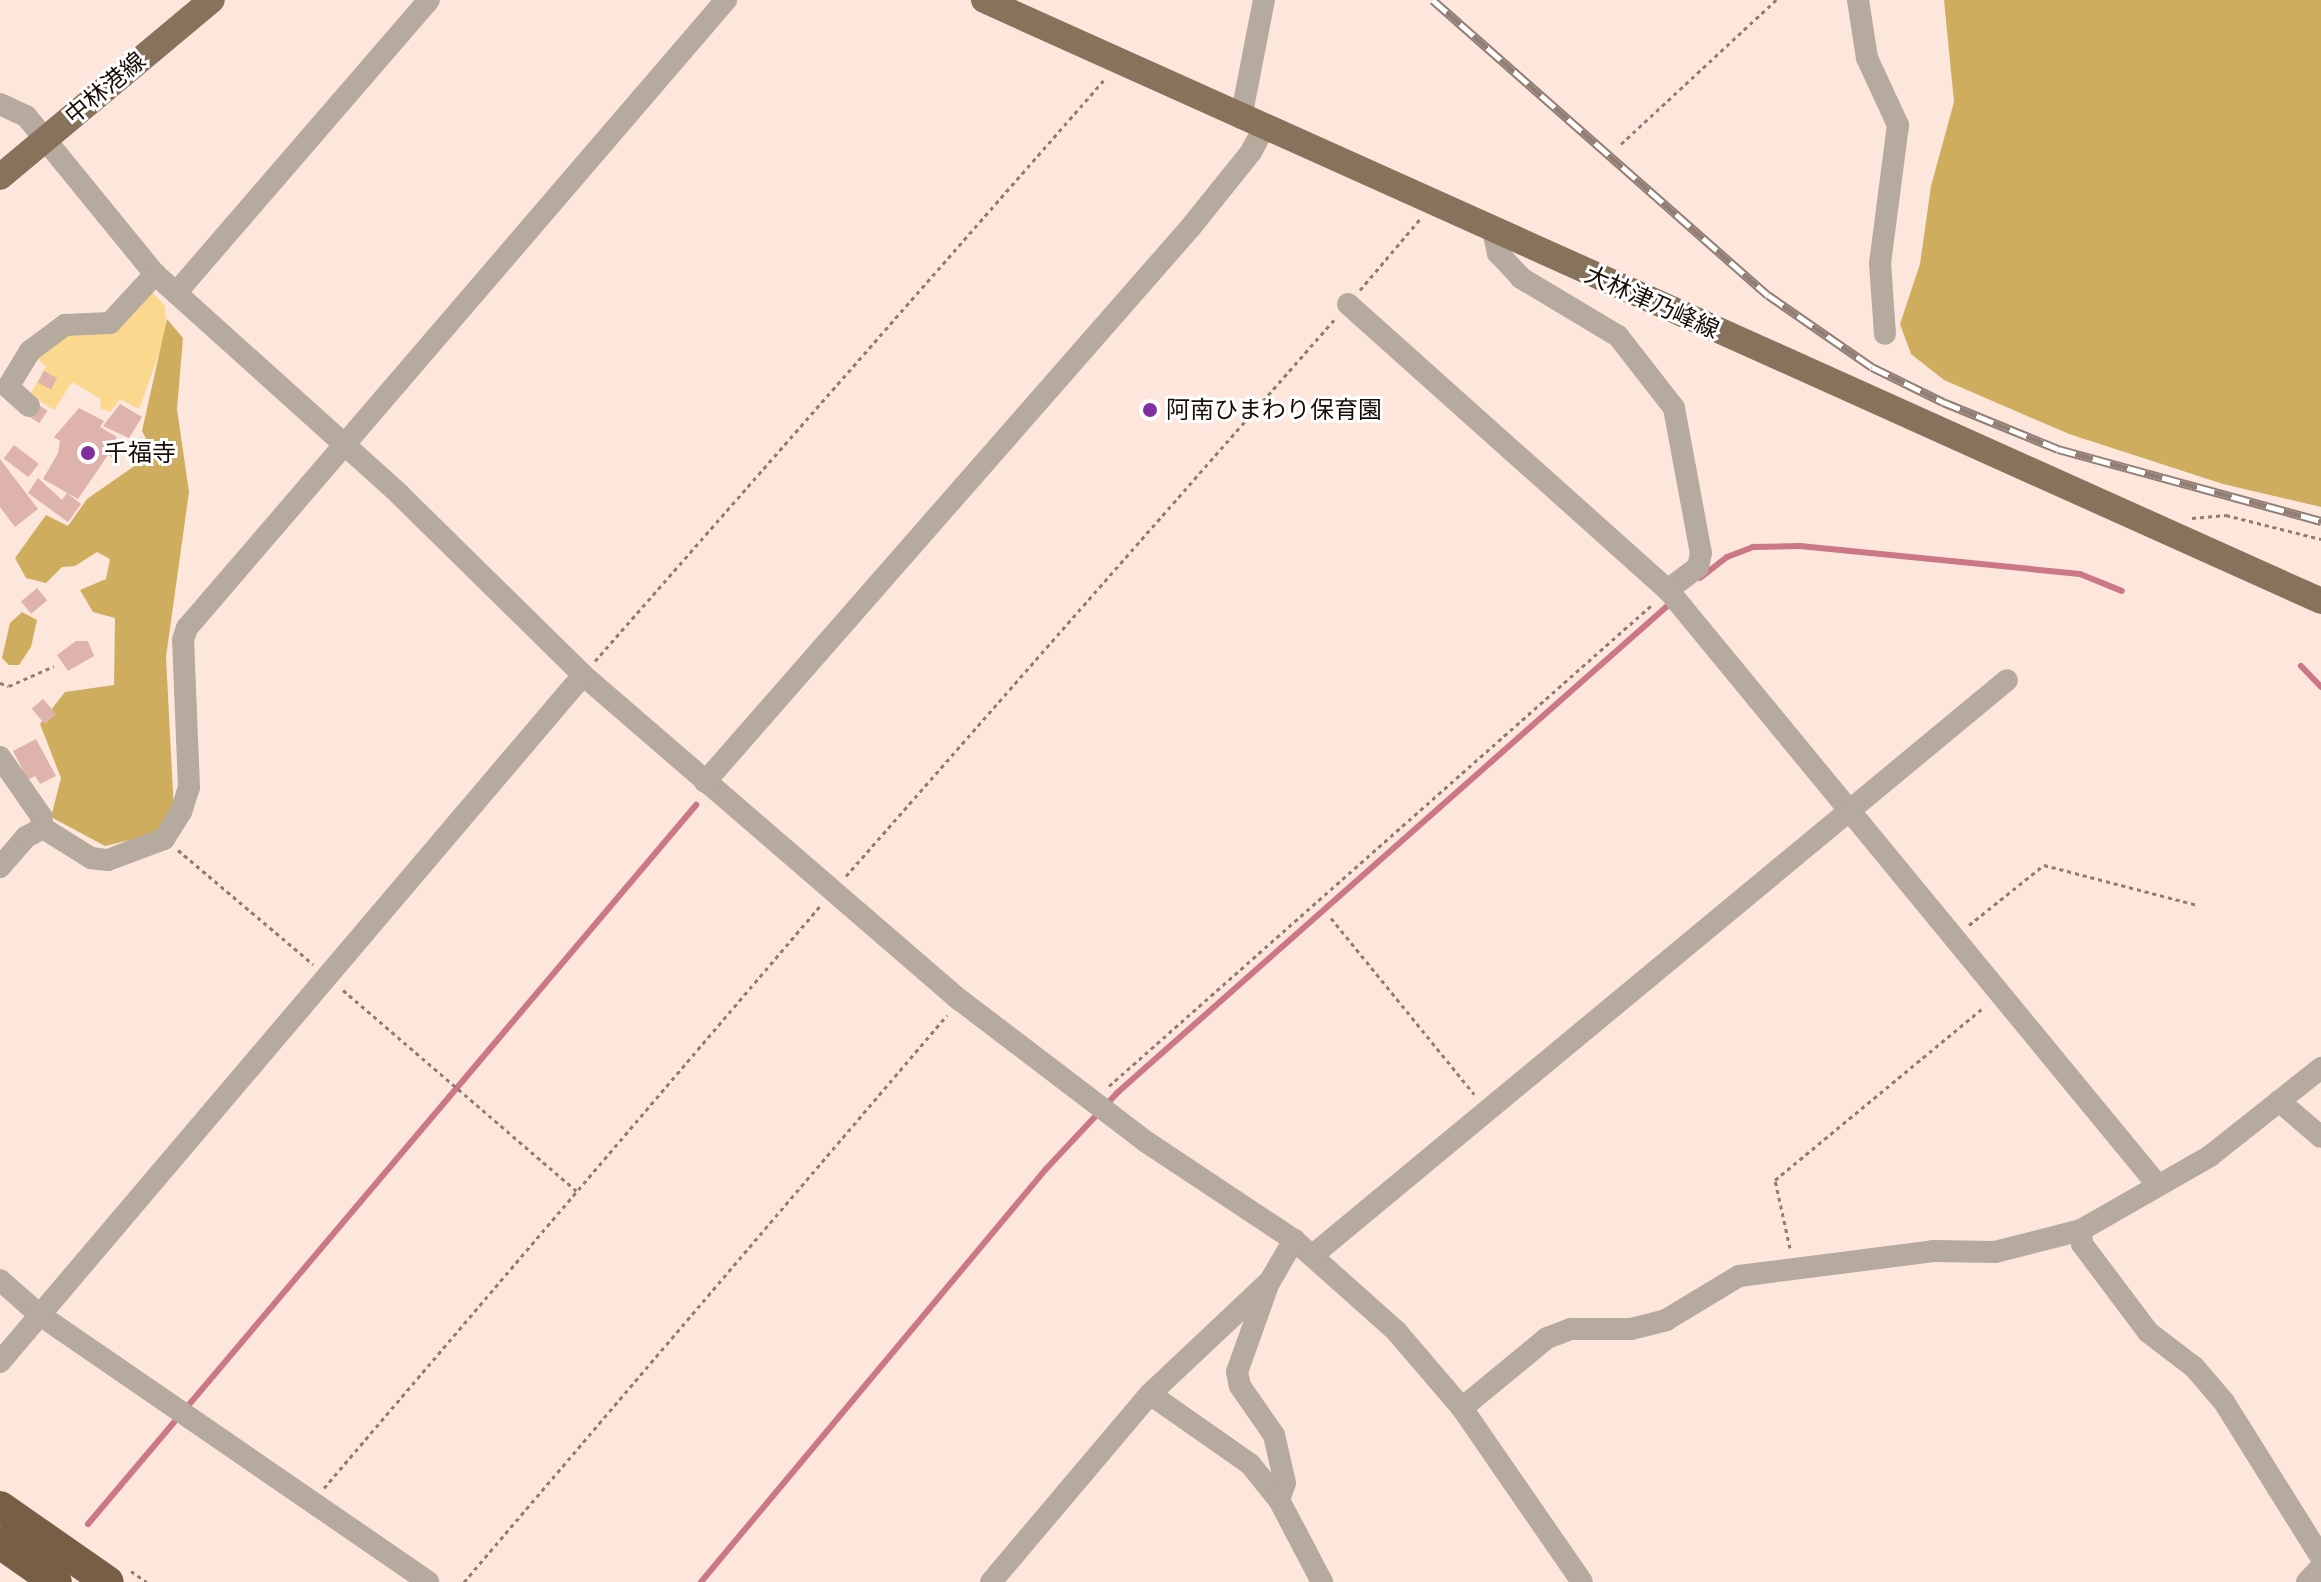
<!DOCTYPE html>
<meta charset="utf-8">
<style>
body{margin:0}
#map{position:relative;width:2321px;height:1582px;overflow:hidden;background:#fde6db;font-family:Jost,"Noto Sans JP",sans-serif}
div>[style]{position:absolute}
.green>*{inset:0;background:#fad88e}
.forest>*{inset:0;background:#cfad5f}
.stream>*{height:6px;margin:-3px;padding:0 3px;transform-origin:3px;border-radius:3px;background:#cc7884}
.building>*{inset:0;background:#ddb3ac;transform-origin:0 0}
.path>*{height:3px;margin-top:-1.5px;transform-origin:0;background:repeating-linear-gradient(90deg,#8f7d74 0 4px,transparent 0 8px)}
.minor>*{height:22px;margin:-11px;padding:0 11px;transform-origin:11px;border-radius:11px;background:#b6a99d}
.major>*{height:26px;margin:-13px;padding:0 13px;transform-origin:13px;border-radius:13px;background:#87725c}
.highway>*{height:32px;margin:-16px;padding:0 16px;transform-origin:16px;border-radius:16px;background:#775e44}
.rail>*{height:9px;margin-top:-4.5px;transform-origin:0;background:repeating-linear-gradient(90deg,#fff 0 18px,#917f76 0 36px);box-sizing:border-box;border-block:2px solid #917f76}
.dots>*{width:22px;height:22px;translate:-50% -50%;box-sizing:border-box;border:4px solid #fff;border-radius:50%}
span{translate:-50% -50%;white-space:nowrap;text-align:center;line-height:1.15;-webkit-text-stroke:6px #fff;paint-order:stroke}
.street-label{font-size:24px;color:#190d07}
.poi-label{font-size:24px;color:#190d07}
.left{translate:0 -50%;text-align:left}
</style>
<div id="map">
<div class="green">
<i style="clip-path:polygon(152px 292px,165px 306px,166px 334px,139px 409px,120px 399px,110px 412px,100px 408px,101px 399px,72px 382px,54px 410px,30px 395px,46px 366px,36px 358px,49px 343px)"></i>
</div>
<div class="forest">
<i style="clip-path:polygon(1944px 0,2321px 0,2321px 507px,2223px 484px,2069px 434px,1944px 380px,1911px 354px,1900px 324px,1920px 264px,1931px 186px,1954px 102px)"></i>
<i style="clip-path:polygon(167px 319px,183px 338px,177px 409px,189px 492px,166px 657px,174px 812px,155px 834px,105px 846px,51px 817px,61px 778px,40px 724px,65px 692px,114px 685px,115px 618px,93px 612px,80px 590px,106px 579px,110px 559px,97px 552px,75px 566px,62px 567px,46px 583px,26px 578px,15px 558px,46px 515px,68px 526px,87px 499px,146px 458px,151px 448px,142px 431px)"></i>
<i style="clip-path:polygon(22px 612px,37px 620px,31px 647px,19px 665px,9px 665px,2px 658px,10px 623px)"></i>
</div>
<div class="stream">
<i style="left:1700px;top:578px;width:34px;rotate:-38deg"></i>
<i style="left:1727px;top:557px;width:28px;rotate:-21deg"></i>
<i style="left:1753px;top:547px;width:47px;rotate:-1.2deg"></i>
<i style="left:1800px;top:546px;width:281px;rotate:5.7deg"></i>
<i style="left:2080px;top:574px;width:45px;rotate:22deg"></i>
<i style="left:2301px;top:666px;width:29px;rotate:46deg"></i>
<i style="left:88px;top:1524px;width:942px;rotate:-49.78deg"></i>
<i style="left:701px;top:1582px;width:538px;rotate:-50.13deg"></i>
<i style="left:1046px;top:1169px;width:105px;rotate:-46.9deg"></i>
<i style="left:1118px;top:1092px;width:741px;rotate:-41.5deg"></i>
</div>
<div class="building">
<i style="left:44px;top:371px;width:15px;height:13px;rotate:28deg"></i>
<i style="left:36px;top:403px;width:14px;height:15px;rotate:34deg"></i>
<i style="clip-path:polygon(120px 404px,142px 417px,129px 438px,103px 426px)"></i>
<i style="clip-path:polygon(79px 408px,104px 421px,100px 427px,117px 437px,114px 443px,120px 447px,113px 458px,108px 455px,78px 499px,43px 479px,58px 453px,60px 441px,54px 437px)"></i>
<i style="left:14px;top:445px;width:31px;height:17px;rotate:37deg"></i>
<i style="clip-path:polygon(0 459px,38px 509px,15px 527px,0 507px)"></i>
<i style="clip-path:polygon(38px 478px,62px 500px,67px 493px,81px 504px,68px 522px,28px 493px)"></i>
<i style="left:37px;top:588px;width:16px;height:21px;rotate:50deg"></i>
<i style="clip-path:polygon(76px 641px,88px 641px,94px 656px,68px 671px,57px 655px)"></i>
<i style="left:43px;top:699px;width:20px;height:15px;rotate:49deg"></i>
<i style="clip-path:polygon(36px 739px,56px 776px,40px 784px,35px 776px,28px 780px,13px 751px)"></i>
</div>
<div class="path">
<i style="left:1621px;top:144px;width:212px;rotate:-42.9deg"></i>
<i style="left:1360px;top:290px;width:93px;rotate:-49.8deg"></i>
<i style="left:2192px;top:518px;width:34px;rotate:-5deg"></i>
<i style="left:2226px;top:515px;width:98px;rotate:14.2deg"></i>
<i style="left:595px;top:661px;width:772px;rotate:-48.78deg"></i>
<i style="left:0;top:683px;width:9px;rotate:18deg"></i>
<i style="left:9px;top:686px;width:49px;rotate:-24deg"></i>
<i style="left:178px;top:850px;width:177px;rotate:40.2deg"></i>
<i style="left:846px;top:876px;width:740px;rotate:-48.73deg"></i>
<i style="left:1331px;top:918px;width:227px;rotate:50.9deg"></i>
<i style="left:1969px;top:925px;width:96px;rotate:-38.7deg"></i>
<i style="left:2044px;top:865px;width:159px;rotate:14.6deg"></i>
<i style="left:343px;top:990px;width:308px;rotate:40.7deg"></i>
<i style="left:1109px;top:1086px;width:728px;rotate:-41.55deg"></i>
<i style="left:1790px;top:1248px;width:70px;rotate:-102.4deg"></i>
<i style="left:1775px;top:1180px;width:270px;rotate:-39.6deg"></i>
<i style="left:324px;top:1488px;width:765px;rotate:-49.56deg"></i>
<i style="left:131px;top:1571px;width:19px;rotate:35deg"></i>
<i style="left:464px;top:1582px;width:745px;rotate:-49.57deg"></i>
</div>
<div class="minor">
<i style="left:1858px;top:0;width:59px;rotate:81.2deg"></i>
<i style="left:1867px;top:58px;width:74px;rotate:65.2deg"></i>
<i style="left:1898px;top:125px;width:139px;rotate:97.4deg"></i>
<i style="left:1880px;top:263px;width:71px;rotate:86deg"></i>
<i style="left:0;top:104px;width:29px;rotate:25deg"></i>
<i style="left:26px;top:116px;width:204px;rotate:50.8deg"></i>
<i style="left:155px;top:274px;width:329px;rotate:42deg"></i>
<i style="left:399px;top:494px;width:258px;rotate:44.5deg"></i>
<i style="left:583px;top:675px;width:498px;rotate:40.8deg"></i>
<i style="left:960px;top:1000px;width:236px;rotate:37.3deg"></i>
<i style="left:1148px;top:1143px;width:175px;rotate:33.6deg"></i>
<i style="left:1294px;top:1240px;width:137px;rotate:41.7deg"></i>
<i style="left:1396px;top:1331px;width:101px;rotate:49.4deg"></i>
<i style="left:1462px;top:1408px;width:211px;rotate:55.4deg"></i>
<i style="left:1241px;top:118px;width:120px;rotate:-79deg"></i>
<i style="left:1493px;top:230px;width:24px;rotate:78deg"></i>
<i style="left:1498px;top:253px;width:34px;rotate:47deg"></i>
<i style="left:1521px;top:278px;width:113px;rotate:30.9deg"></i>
<i style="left:1618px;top:336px;width:91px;rotate:52.1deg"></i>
<i style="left:1674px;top:408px;width:147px;rotate:79.5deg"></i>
<i style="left:1701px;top:553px;width:14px;rotate:102deg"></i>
<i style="left:1698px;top:567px;width:38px;rotate:143deg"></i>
<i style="left:176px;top:293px;width:387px;rotate:-49.2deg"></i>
<i style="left:1348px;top:304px;width:429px;rotate:41.8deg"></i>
<i style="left:1668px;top:590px;width:768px;rotate:50.55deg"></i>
<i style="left:29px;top:406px;width:28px;rotate:-138deg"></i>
<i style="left:8px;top:387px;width:42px;rotate:-58.6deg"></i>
<i style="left:30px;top:351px;width:44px;rotate:-36.6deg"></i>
<i style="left:65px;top:325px;width:45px;rotate:-2.5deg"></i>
<i style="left:110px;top:323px;width:67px;rotate:-47.4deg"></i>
<i style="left:0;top:757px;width:72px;rotate:55.2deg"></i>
<i style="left:41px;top:816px;width:12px;rotate:81deg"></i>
<i style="left:705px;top:782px;width:736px;rotate:-48.8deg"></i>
<i style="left:1190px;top:228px;width:97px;rotate:-51.2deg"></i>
<i style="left:1251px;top:152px;width:27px;rotate:-62deg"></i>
<i style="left:0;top:867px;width:40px;rotate:-49deg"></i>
<i style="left:26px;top:837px;width:19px;rotate:-28deg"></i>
<i style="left:43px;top:828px;width:57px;rotate:32deg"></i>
<i style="left:91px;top:858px;width:17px;rotate:7deg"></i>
<i style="left:108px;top:860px;width:60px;rotate:-20.6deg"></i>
<i style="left:164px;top:839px;width:32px;rotate:-58deg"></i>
<i style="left:181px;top:812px;width:25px;rotate:-72deg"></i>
<i style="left:189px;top:788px;width:148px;rotate:-92.3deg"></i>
<i style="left:183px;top:640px;width:13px;rotate:-72deg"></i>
<i style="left:187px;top:628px;width:828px;rotate:-49.36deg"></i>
<i style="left:2279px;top:1101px;width:55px;rotate:40.6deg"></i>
<i style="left:2081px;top:1230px;width:14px;rotate:86deg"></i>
<i style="left:2082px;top:1244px;width:110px;rotate:53.1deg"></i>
<i style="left:2148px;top:1332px;width:58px;rotate:37.3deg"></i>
<i style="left:2194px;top:1367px;width:46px;rotate:49.4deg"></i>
<i style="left:2224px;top:1402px;width:183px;rotate:58deg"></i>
<i style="left:1313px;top:1255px;width:901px;rotate:-39.64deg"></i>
<i style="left:0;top:1280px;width:53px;rotate:41.2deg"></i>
<i style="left:40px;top:1315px;width:471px;rotate:34.5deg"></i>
<i style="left:0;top:1362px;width:901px;rotate:-49.68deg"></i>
<i style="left:1150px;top:1394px;width:122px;rotate:35deg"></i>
<i style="left:1250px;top:1464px;width:46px;rotate:51.1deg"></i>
<i style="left:1279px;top:1500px;width:18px;rotate:-71deg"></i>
<i style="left:1285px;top:1483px;width:49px;rotate:-102.9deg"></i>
<i style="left:1274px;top:1435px;width:60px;rotate:-124.8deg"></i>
<i style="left:1240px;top:1386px;width:14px;rotate:-102deg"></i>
<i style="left:1237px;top:1372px;width:92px;rotate:-70.4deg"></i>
<i style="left:1462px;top:1408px;width:110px;rotate:-39.5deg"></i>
<i style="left:1547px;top:1338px;width:26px;rotate:-21deg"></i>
<i style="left:1571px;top:1329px;width:60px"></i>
<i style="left:1631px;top:1329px;width:36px;rotate:-14deg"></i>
<i style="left:1666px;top:1320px;width:85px;rotate:-31.1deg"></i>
<i style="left:1739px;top:1276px;width:196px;rotate:-7.3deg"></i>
<i style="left:1933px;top:1251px;width:62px;rotate:0.9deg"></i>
<i style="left:1995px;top:1252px;width:89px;rotate:-14.3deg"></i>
<i style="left:2081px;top:1230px;width:149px;rotate:-29.8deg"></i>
<i style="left:2210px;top:1156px;width:142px;rotate:-38.4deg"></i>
<i style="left:1279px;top:1500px;width:93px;rotate:62.3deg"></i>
<i style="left:991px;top:1582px;width:246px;rotate:-49.8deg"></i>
<i style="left:1150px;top:1394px;width:165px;rotate:-43.3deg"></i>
<i style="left:1270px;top:1281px;width:48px;rotate:-59.7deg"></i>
<i style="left:2307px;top:1582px;width:21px;rotate:-47deg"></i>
</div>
<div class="major">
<i style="left:984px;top:0;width:1466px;rotate:24.2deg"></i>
<i style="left:0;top:177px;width:276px;rotate:-39.9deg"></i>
</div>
<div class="highway">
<i style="left:0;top:1507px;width:131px;rotate:34.8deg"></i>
<i style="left:0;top:1543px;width:68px;rotate:34.9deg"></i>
</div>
<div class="rail">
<i style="left:1433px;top:0;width:446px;rotate:41.4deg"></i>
<i style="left:1768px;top:295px;width:126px;rotate:34.7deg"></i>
<i style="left:1872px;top:367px;width:79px;rotate:26.2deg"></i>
<i style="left:1943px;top:402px;width:124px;rotate:22.2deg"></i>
<i style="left:2058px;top:449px;width:273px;rotate:15.3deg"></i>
</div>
<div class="dots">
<i style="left:1150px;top:410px;background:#7f2f9f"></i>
<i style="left:88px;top:453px;background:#7f2f9f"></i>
</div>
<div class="street-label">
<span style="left:105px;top:88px;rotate:-40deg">中林港線</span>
<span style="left:1652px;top:302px;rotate:24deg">大林津乃峰線</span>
</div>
<div class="poi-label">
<span class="left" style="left:1166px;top:410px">阿南ひまわり保育園</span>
<span class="left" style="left:104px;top:453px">千福寺</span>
</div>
</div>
